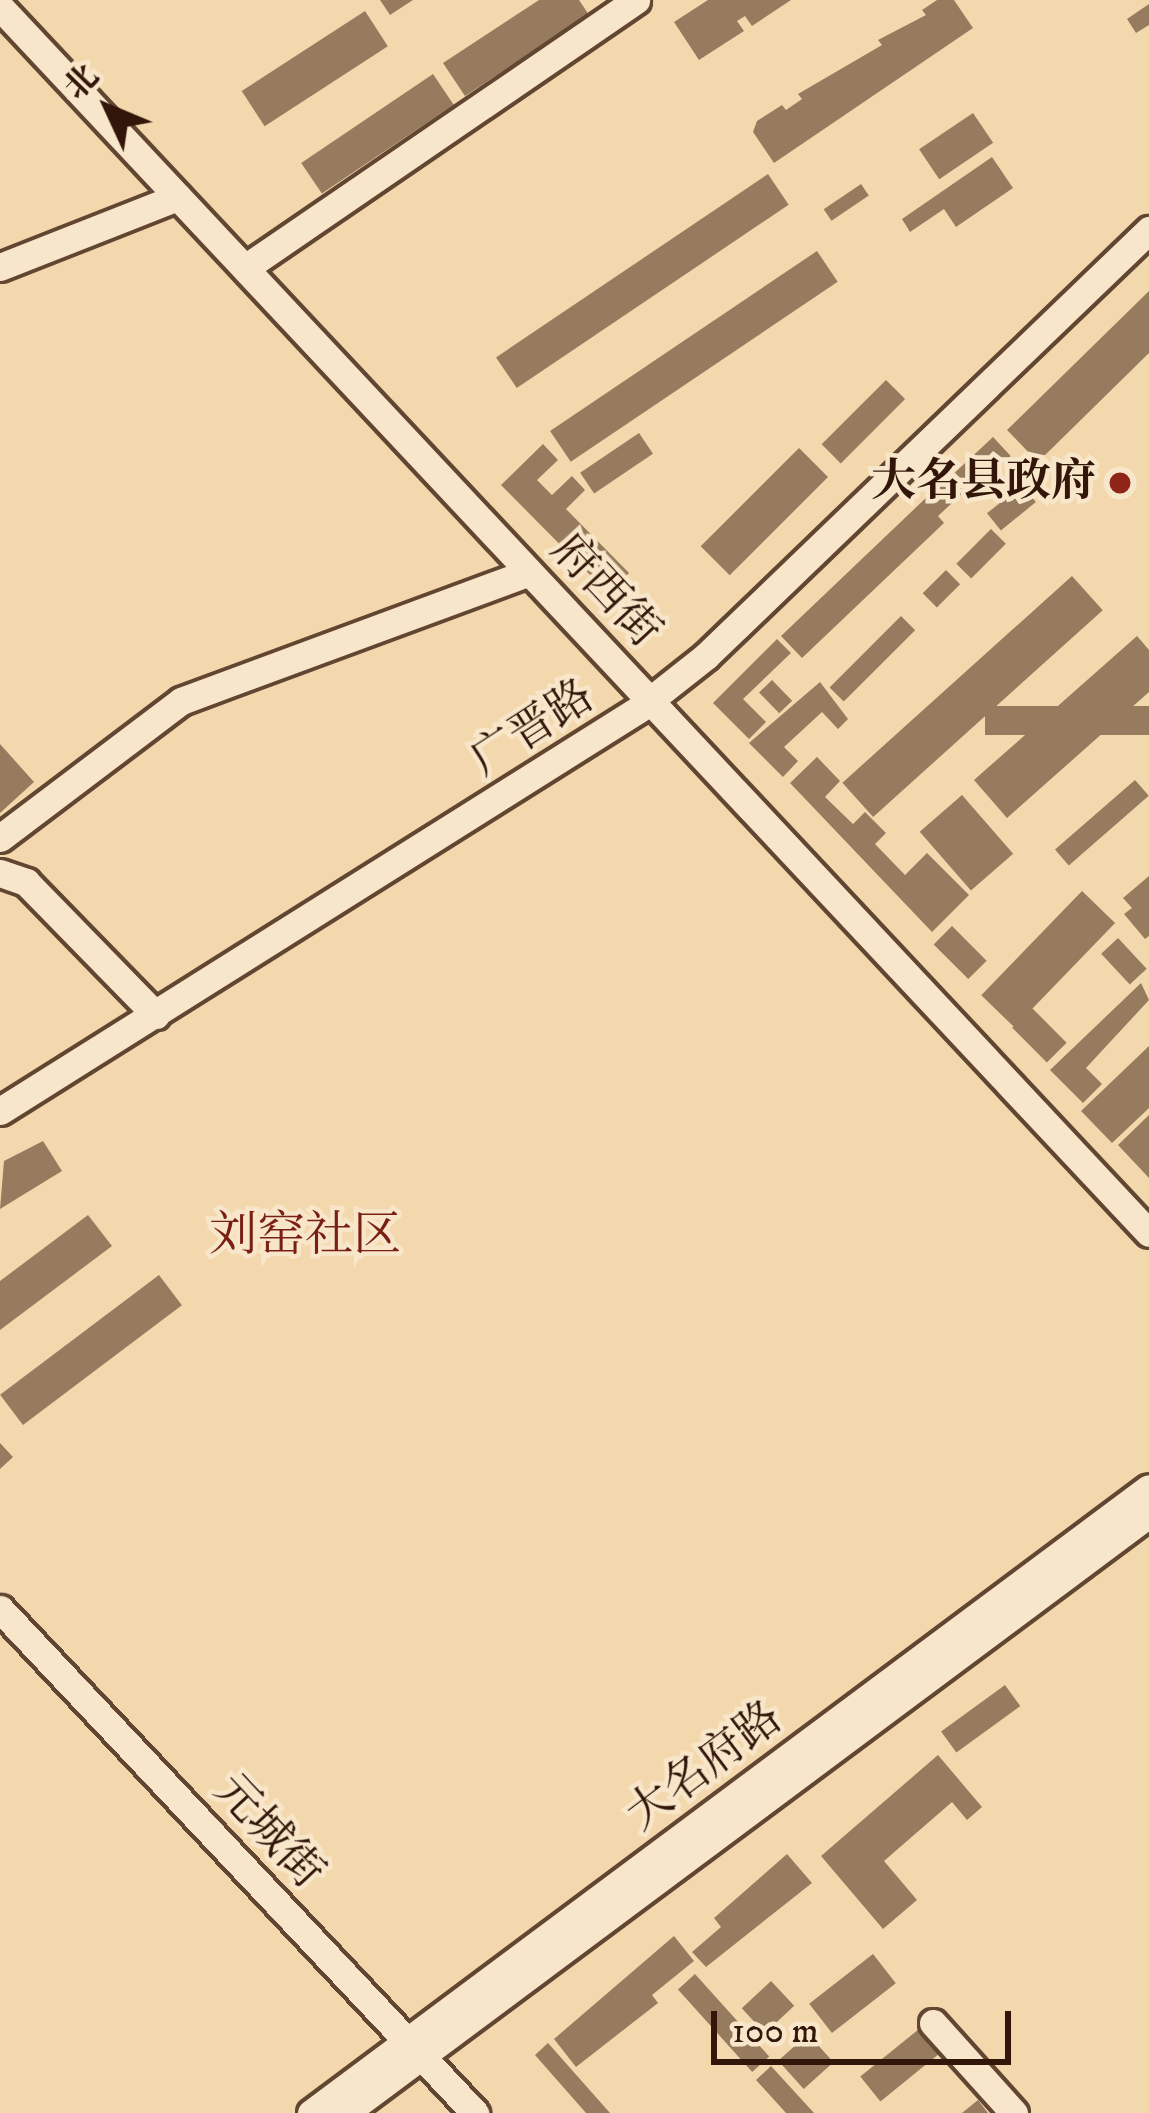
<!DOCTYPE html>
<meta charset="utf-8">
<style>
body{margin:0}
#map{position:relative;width:1149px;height:2113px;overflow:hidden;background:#f4d8ad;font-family:"IM FELL DW Pica","Noto Serif SC",serif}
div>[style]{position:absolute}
.building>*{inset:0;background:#967b5e;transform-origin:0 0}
.roads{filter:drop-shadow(3px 0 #624632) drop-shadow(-3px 0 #624632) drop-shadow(0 3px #624632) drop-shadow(0 -3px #624632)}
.minor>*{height:27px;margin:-13.5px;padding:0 13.5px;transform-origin:13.5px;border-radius:13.5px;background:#f8e6ca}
.dots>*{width:33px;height:33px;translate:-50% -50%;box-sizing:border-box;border:6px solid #f8e6ca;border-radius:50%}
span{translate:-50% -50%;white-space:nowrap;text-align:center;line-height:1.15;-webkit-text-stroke:9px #f8e6ca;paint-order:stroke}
.poi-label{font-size:45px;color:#311609;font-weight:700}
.right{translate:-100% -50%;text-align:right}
.street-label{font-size:45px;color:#311609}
.neighbourhood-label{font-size:48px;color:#7a1f14}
.north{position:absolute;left:48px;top:48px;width:120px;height:120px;-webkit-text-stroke:9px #f8e6ca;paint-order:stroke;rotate:314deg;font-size:33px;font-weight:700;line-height:48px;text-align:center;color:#311609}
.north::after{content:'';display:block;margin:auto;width:42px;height:54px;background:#311609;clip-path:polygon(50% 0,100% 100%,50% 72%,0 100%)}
.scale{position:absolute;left:711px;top:2011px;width:300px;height:54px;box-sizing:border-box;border:6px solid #311609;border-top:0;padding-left:15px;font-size:36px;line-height:42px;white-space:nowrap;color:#311609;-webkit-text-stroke:9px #f8e6ca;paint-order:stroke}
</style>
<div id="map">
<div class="building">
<i style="clip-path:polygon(380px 0,413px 0,390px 15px)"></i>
<i style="clip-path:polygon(539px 0,579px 0,589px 15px,465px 96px,443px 63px)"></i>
<i style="clip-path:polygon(708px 0,791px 0,752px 26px,745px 16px,737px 21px,744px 31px,699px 60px,674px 22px)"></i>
<i style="clip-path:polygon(937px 0,954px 0,973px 28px,774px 163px,753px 132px,757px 121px,782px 105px,786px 110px,802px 99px,798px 94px,882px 45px,878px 40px,926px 15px,922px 10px)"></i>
<i style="clip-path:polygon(1149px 4px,1149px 25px,1136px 33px,1127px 19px)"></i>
<i style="left:365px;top:11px;width:42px;height:147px;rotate:57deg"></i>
<i style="left:433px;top:74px;width:37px;height:159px;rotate:56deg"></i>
<i style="left:973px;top:113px;width:36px;height:65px;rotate:56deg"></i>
<i style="clip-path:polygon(992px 157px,1013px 188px,956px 227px,944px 209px,910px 232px,902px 219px)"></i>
<i style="left:768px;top:174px;width:37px;height:328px;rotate:56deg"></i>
<i style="left:861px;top:184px;width:14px;height:45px;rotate:56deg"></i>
<i style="left:817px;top:251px;width:37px;height:322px;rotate:56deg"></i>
<i style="clip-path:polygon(1149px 291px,1149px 353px,1038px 462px,1007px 430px)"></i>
<i style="left:886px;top:380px;width:27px;height:91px;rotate:45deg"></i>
<i style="left:639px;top:433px;width:25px;height:71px;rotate:56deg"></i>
<i style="left:993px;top:437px;width:26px;height:52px;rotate:47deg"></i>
<i style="clip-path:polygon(543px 444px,558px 460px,537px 480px,552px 495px,572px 476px,585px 490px,566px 509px,629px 573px,608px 593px,501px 485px)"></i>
<i style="left:799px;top:448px;width:41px;height:139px;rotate:45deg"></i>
<i style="clip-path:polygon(950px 475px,965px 491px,938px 516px,944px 523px,802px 658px,781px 636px)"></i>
<i style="left:1022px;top:485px;width:22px;height:45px;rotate:51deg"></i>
<i style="left:991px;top:529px;width:21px;height:49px;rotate:45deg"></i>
<i style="left:946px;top:570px;width:20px;height:33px;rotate:45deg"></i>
<i style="left:1072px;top:576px;width:46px;height:309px;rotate:48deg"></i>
<i style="left:901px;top:616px;width:20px;height:101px;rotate:45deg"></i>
<i style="clip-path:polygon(1137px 636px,1149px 650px,1149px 692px,1007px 818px,974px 780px)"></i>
<i style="clip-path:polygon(777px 639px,791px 653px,743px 699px,766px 722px,749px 739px,713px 703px)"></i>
<i style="left:772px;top:680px;width:29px;height:18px;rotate:46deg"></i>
<i style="clip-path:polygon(820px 682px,848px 719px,838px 729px,822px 712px,784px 747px,798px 761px,783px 777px,749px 743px)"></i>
<i style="left:1149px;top:706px;width:29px;height:164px;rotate:90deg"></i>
<i style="clip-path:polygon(0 744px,34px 782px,0 813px)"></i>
<i style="clip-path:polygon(817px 757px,840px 781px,825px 797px,853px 824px,865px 812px,886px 833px,875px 844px,905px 875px,927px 853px,969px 895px,932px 932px,790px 783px)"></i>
<i style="left:1135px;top:780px;width:21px;height:106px;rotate:49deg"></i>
<i style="left:962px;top:795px;width:78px;height:56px;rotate:49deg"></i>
<i style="clip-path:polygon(1149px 876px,1149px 936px,1145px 939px,1124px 914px,1132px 908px,1123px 898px)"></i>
<i style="left:1082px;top:891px;width:46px;height:145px;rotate:44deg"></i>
<i style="left:952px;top:926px;width:49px;height:26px;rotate:45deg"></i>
<i style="left:1118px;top:938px;width:42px;height:23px;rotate:47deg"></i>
<i style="clip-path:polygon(1141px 983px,1149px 1000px,1086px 1068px,1102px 1084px,1083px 1103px,1050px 1070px)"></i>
<i style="left:1032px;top:1008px;width:49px;height:28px;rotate:45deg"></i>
<i style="clip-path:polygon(1149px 1046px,1149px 1108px,1112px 1143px,1081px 1111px)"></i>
<i style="clip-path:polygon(1149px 1115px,1149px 1178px,1118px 1145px)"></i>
<i style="clip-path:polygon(43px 1141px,62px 1171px,0 1209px,4px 1161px)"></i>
<i style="clip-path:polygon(88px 1215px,112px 1246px,0 1330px,0 1281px)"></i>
<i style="left:159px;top:1275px;width:38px;height:199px;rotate:53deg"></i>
<i style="clip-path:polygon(0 1443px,13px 1457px,0 1469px)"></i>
<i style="left:1005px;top:1685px;width:26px;height:79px;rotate:54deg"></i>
<i style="clip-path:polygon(938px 1755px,982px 1807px,967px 1820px,952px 1802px,884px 1861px,917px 1900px,883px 1929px,821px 1856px)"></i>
<i style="clip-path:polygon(787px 1854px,812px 1883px,706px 1967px,692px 1952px,721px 1927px,714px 1918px)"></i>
<i style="clip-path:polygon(674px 1936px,694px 1961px,652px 1995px,658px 2003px,576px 2067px,554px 2039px)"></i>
<i style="left:873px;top:1954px;width:37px;height:81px;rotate:52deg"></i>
<i style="left:695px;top:1974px;width:111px;height:23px;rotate:48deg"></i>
<i style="left:771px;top:1981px;width:34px;height:40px;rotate:47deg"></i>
<i style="left:924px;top:2025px;width:32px;height:82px;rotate:51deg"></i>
<i style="left:808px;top:2034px;width:38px;height:40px;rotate:48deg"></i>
<i style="clip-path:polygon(548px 2043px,610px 2113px,586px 2113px,535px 2055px)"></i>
<i style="clip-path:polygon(771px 2066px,814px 2113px,786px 2113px,756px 2080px)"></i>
<i style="clip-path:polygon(978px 2100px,988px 2113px,962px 2113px)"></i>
</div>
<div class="roads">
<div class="minor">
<i style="left:0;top:7px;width:1680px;rotate:46.86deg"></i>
<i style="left:0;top:267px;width:191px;rotate:-21.5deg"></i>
<i style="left:245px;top:268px;width:474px;rotate:-34.4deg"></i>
<i style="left:0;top:838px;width:227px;rotate:-37.1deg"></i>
<i style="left:181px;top:701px;width:371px;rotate:-20.3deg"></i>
<i style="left:0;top:873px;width:28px;rotate:19deg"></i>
<i style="left:26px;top:882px;width:186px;rotate:45.7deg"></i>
<i style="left:0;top:1111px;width:755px;rotate:-32.17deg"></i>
<i style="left:639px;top:709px;width:85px;rotate:-38.3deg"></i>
<i style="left:706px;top:656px;width:615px;rotate:-43.88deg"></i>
<i style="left:0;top:1609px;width:693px;rotate:46.7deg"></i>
<i style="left:933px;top:2023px;width:121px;rotate:48deg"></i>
<i style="left:311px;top:2113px;width:1045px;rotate:-36.72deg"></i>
<i style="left:345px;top:2113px;width:1003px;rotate:-36.69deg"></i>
</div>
</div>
<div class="dots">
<i style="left:1120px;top:483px;background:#8f2418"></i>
</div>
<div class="poi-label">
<span class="right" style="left:1096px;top:483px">大名县政府</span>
</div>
<div class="street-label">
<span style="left:605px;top:591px;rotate:47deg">府西街</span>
<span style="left:533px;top:729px;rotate:-33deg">广晋路</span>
<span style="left:705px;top:1767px;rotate:-37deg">大名府路</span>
<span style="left:268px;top:1832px;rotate:47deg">元城街</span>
</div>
<div class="neighbourhood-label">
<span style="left:305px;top:1237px">刘窑社区</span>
</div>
<div class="north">北</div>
<div class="scale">100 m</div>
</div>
